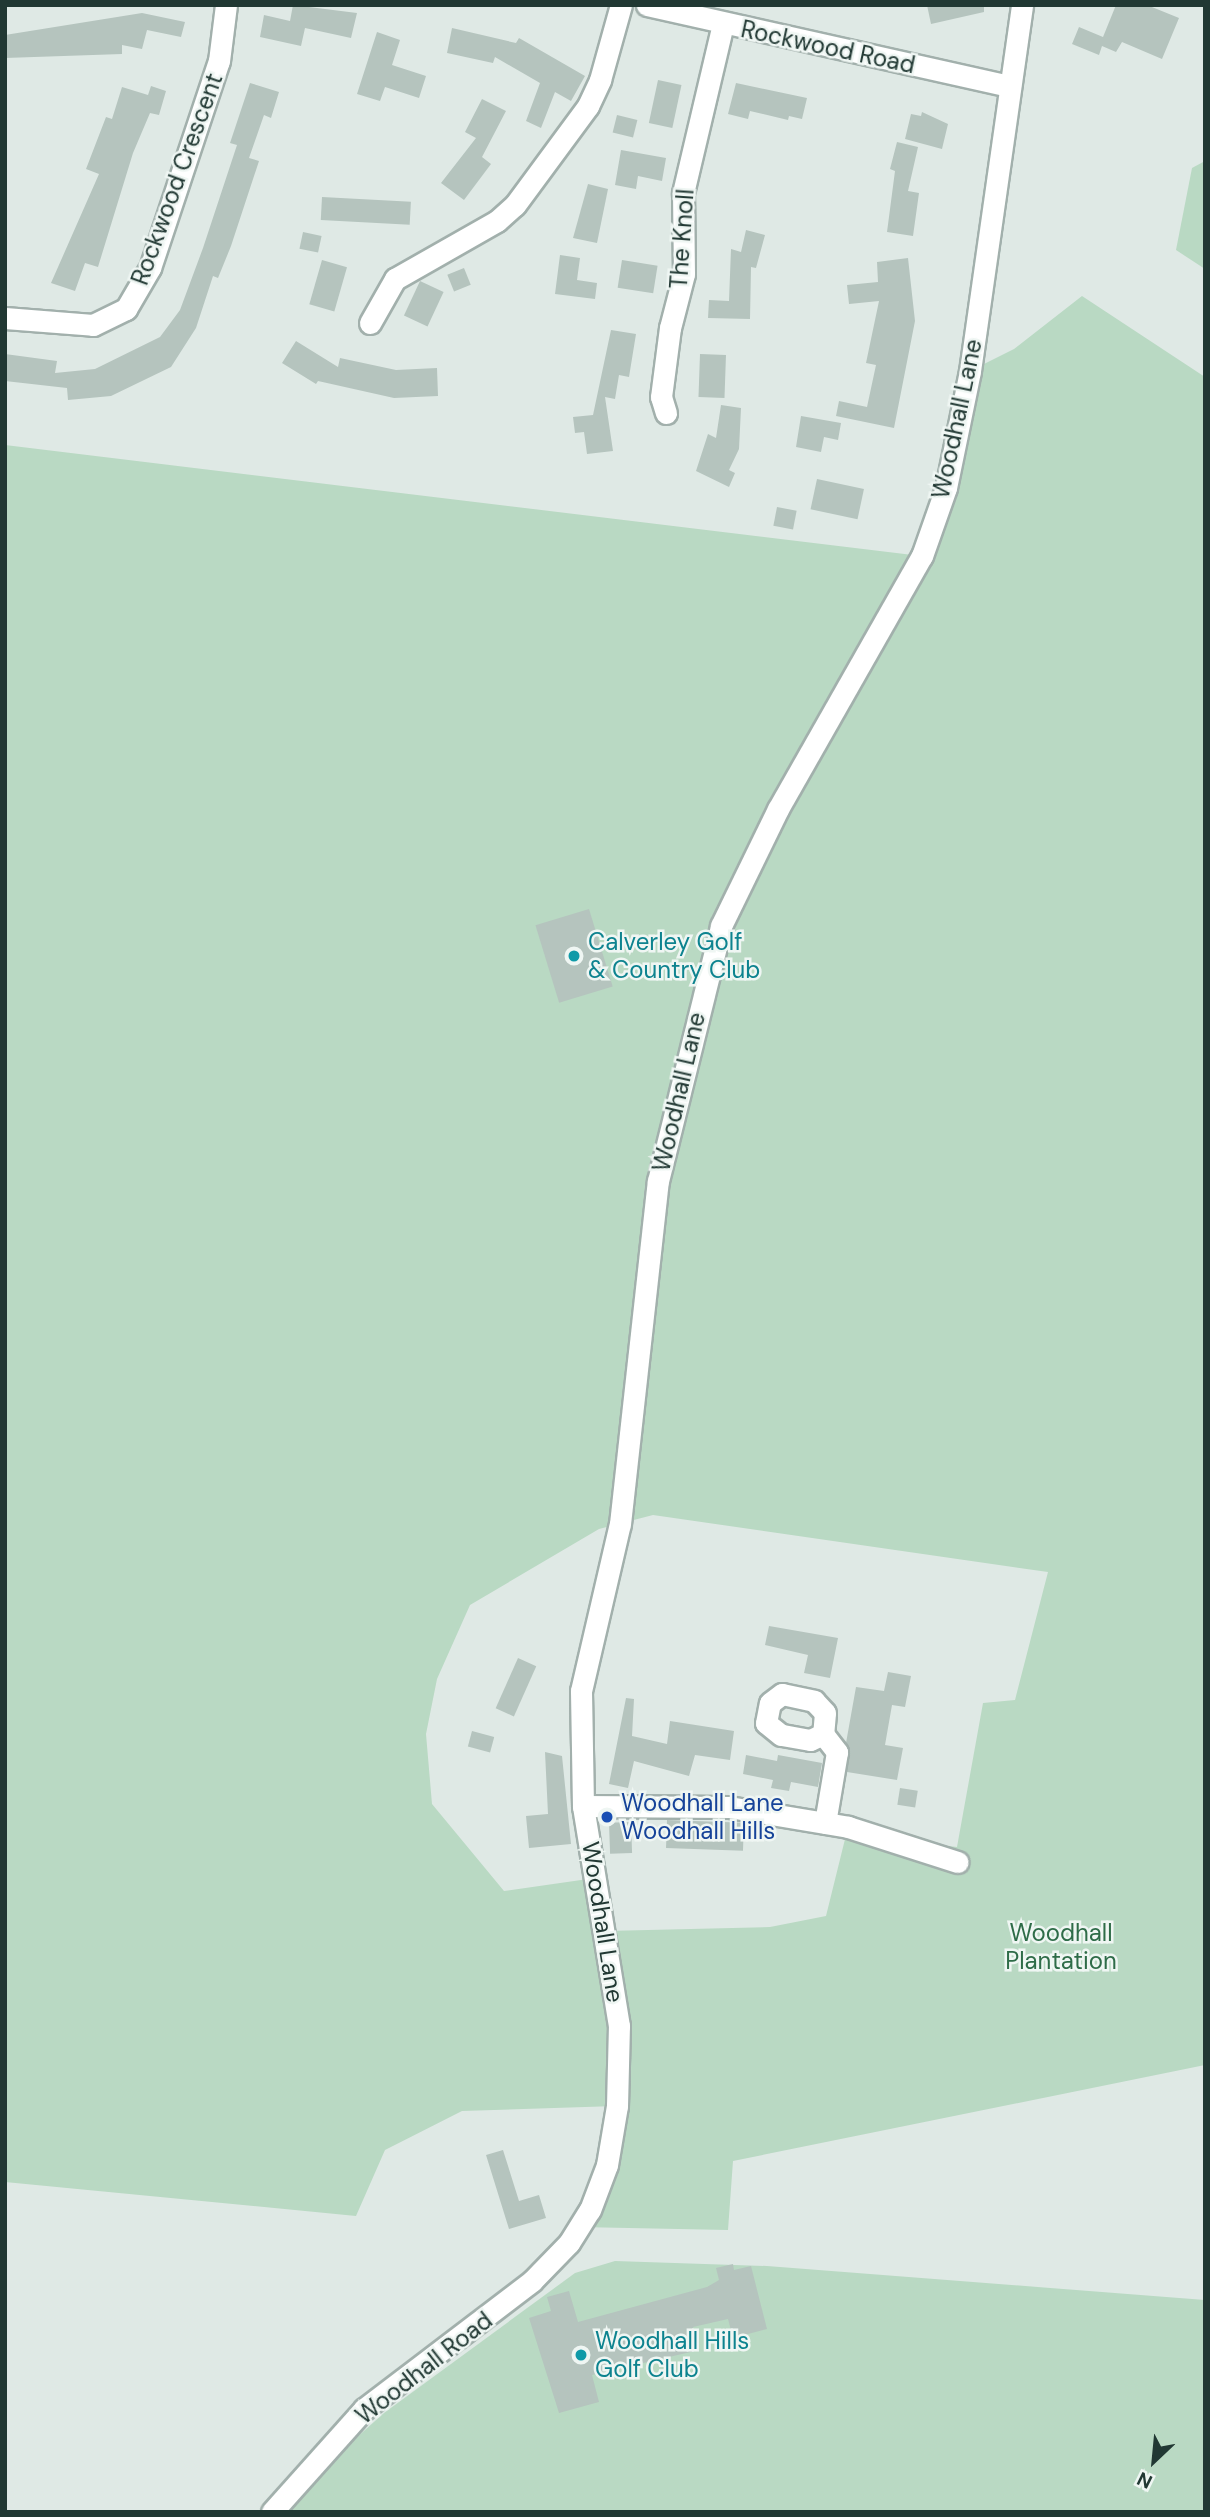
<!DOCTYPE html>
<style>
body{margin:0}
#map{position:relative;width:1210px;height:2517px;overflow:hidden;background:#dfe9e5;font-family:"DM Sans",sans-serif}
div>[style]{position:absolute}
.green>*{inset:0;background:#b9d9c3}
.building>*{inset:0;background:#b5c4be;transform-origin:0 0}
.roads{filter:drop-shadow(2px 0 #a2b0ac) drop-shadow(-2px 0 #a2b0ac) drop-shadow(0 2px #a2b0ac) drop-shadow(0 -2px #a2b0ac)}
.minor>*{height:21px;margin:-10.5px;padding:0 10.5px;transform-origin:10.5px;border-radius:10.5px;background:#fff}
.dots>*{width:19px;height:19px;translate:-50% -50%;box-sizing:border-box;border:4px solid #eff6f3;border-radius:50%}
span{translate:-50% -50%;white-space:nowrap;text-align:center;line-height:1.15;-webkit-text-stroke:5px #eff6f3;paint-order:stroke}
.street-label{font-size:24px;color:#213833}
.culture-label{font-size:24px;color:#0d838f}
.left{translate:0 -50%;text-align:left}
.transit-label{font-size:24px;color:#164399}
.park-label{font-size:24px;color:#2e6c48}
.frame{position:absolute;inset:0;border:7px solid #213833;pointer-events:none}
.north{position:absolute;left:1119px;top:2426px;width:70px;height:70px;-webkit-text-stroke:5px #eff6f3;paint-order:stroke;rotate:206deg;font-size:19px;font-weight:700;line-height:28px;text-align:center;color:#213833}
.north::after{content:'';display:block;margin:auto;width:24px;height:32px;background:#213833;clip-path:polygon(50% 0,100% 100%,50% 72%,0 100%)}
</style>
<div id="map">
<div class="green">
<i style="clip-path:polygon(1205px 161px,1205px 269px,1176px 250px,1192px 168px)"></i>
<i style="clip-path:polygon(evenodd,1082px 296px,1205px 377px,1205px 2065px,733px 2161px,728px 2230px,579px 2227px,616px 2106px,462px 2111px,385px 2150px,356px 2216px,5px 2182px,5px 445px,921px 556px,970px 371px,1014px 349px,1082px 296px,653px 1515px,1048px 1572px,1015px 1700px,983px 1703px,957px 1847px,888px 1839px,848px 1827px,826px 1916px,770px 1927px,606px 1931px,595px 1878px,504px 1891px,432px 1804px,426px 1734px,437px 1679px,470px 1605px,599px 1529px,653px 1515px)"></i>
<i style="clip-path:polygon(615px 2261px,767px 2266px,1205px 2300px,1205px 2512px,285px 2512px,327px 2464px,384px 2413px,575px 2273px)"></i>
</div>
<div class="building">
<i style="clip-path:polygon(293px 5px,357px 13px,351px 38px,305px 28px,301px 46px,260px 37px,264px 15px,290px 21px)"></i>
<i style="clip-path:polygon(927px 5px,984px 5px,984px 12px,931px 24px)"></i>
<i style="clip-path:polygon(1116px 5px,1147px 5px,1179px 18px,1162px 59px,1122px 42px,1116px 52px,1102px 46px,1099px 55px,1072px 44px,1079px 27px,1103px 37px)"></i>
<i style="clip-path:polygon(142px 13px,185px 22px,181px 37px,147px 30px,142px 49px,122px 45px,122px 54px,5px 58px,5px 35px)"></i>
<i style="clip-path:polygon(452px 28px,516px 43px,519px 38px,585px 76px,571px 101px,555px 92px,541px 128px,526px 121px,540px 83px,495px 57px,493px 63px,447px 53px)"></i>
<i style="clip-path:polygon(377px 32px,400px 40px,392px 65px,426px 76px,419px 98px,385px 87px,380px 101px,357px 94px)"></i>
<i style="left:658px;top:80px;width:24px;height:44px;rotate:12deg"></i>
<i style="clip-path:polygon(250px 83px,279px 92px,271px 118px,264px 115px,249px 158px,259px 161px,231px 246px,218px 278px,213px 276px,196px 328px,171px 367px,111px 396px,68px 400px,67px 388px,5px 381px,5px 354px,57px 361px,55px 373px,95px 369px,160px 337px,180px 310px,203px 248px,237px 145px,230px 143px)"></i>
<i style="clip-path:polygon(736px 83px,807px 98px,802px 119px,789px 116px,788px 120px,750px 111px,748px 119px,728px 114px)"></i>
<i style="clip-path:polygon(151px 86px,166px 91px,159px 115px,150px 113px,133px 153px,98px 267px,85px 263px,75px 291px,51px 283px,99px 174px,86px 169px,106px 117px,112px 119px,122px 87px,148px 95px)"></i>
<i style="clip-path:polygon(482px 99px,506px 111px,482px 157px,491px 164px,464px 200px,441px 183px,476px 138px,465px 132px)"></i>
<i style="clip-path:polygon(922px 112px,948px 124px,942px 149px,905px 139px,911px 114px,921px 116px)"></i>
<i style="left:617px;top:115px;width:21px;height:18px;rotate:14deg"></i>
<i style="clip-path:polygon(897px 142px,918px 147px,908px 191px,919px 193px,913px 236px,887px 232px,895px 171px,890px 169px)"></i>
<i style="clip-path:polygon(621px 150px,666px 158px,662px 181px,638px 176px,636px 189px,615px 185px)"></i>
<i style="clip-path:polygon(588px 184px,608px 189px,597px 243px,573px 238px)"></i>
<i style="left:322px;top:197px;width:89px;height:23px;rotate:3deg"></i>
<i style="clip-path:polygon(746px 230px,765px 235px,756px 268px,751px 267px,750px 319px,708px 318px,709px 300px,729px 301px,731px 249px,741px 252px)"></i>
<i style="left:303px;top:232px;width:19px;height:17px;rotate:12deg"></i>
<i style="clip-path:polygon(560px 255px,580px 258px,577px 280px,597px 283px,595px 299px,555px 294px)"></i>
<i style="clip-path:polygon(908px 258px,915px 321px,894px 428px,836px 416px,839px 401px,867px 407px,876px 365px,866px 363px,879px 301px,849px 304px,847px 285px,878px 282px,877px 262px)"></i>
<i style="left:322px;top:260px;width:26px;height:46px;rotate:16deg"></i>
<i style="left:622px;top:260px;width:36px;height:28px;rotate:9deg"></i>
<i style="left:464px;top:268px;width:18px;height:18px;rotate:68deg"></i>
<i style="left:420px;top:281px;width:26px;height:38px;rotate:25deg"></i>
<i style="clip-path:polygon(611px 330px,636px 334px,629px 377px,619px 375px,615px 399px,605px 397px,613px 451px,587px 454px,584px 432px,575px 433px,573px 417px,593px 415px)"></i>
<i style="clip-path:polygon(296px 341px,338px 367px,340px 358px,396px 370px,437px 368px,438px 396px,394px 398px,318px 381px,316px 384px,282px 363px)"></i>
<i style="left:700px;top:354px;width:26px;height:43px;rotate:2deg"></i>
<i style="clip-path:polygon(721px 405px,741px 408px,739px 449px,729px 470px,735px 473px,729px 487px,696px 471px,708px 434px,716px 438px)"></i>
<i style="clip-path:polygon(801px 416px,841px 423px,838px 440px,824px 437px,821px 452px,796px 447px)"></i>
<i style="left:817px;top:479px;width:48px;height:31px;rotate:12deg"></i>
<i style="left:777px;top:507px;width:20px;height:19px;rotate:11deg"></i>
<i style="left:589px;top:909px;width:81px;height:56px;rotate:73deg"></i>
<i style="clip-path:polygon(769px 1626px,838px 1638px,830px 1678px,804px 1673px,808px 1655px,765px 1645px)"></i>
<i style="left:518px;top:1658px;width:20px;height:55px;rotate:24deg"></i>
<i style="clip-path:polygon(888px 1672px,911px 1676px,905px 1707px,892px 1705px,885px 1745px,903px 1748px,897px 1780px,847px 1772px,846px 1743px,856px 1687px,884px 1691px)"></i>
<i style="clip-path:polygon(626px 1698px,634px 1699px,632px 1736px,667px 1744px,670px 1721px,734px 1731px,730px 1760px,695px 1755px,689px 1776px,634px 1761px,628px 1788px,609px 1784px)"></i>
<i style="left:472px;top:1731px;width:23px;height:16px;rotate:15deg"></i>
<i style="clip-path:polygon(545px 1752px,562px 1756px,571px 1844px,529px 1848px,526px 1816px,548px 1814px)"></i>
<i style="clip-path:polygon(746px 1755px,777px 1761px,778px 1755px,822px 1763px,818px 1787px,791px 1782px,789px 1791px,771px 1788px,773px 1780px,743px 1774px)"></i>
<i style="left:900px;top:1788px;width:18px;height:17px;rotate:9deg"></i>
<i style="left:667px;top:1820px;width:77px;height:28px;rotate:2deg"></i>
<i style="left:631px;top:1822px;width:31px;height:22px;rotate:88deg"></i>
<i style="clip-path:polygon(503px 2150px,519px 2201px,539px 2195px,546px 2218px,509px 2229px,486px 2155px)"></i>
<i style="clip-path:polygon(733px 2264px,734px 2270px,751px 2266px,767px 2329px,733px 2338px,728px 2319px,693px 2327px,699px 2350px,592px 2375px,599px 2402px,559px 2413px,529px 2318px,551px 2311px,547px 2297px,569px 2291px,578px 2322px,707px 2287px,719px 2280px,716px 2268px)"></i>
</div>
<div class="roads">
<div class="minor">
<i style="left:647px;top:5px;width:372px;rotate:12.6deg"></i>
<i style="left:5px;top:318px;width:88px;rotate:4.5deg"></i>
<i style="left:93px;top:325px;width:37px;rotate:-26deg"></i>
<i style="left:126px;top:309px;width:48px;rotate:-59.7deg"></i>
<i style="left:150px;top:268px;width:218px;rotate:-71.6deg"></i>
<i style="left:219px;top:61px;width:56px;rotate:-82.9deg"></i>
<i style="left:370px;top:323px;width:51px;rotate:-60.4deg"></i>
<i style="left:395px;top:279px;width:117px;rotate:-29.6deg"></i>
<i style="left:497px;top:221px;width:24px;rotate:-42deg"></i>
<i style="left:515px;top:205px;width:123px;rotate:-53.6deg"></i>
<i style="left:588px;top:106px;width:29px;rotate:-65deg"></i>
<i style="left:600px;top:80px;width:78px;rotate:-74.4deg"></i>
<i style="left:666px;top:413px;width:17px;rotate:-107deg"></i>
<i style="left:661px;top:397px;width:70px;rotate:-82.6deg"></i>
<i style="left:670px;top:328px;width:56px;rotate:-75.5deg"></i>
<i style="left:684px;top:274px;width:81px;rotate:-90.7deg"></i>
<i style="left:683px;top:193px;width:174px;rotate:-76.7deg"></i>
<i style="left:823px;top:1734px;width:14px;rotate:155deg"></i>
<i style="left:810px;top:1740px;width:29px;rotate:-170deg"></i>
<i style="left:781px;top:1735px;width:19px;rotate:-141deg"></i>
<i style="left:766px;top:1723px;width:20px;rotate:-79deg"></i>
<i style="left:770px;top:1703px;width:15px;rotate:-37deg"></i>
<i style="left:782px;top:1694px;width:33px;rotate:12deg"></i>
<i style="left:814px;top:1701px;width:16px;rotate:47deg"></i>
<i style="left:825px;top:1713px;width:21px;rotate:95deg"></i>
<i style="left:823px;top:1734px;width:23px;rotate:52deg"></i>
<i style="left:837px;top:1752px;width:72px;rotate:99.6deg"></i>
<i style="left:583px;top:1806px;width:146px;rotate:0.4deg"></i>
<i style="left:729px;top:1807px;width:121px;rotate:9.5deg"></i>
<i style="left:848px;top:1827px;width:115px;rotate:17.7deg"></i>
<i style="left:272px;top:2512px;width:138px;rotate:-48.2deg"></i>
<i style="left:364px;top:2409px;width:211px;rotate:-37.3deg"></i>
<i style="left:532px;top:2281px;width:53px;rotate:-45.8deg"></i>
<i style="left:569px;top:2243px;width:39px;rotate:-58deg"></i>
<i style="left:590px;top:2210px;width:48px;rotate:-69.3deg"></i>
<i style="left:607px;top:2165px;width:60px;rotate:-80.4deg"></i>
<i style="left:617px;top:2106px;width:80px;rotate:-88.6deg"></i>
<i style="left:619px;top:2026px;width:223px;rotate:-99.3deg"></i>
<i style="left:583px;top:1806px;width:115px;rotate:-91deg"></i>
<i style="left:581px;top:1691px;width:171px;rotate:-76.9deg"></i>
<i style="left:620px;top:1524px;width:345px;rotate:-83.7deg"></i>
<i style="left:658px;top:1181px;width:263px;rotate:-76.1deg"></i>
<i style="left:721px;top:926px;width:130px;rotate:-64deg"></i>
<i style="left:778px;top:809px;width:291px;rotate:-60.4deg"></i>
<i style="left:922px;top:556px;width:72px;rotate:-70.6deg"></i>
<i style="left:946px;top:488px;width:119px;rotate:-78.4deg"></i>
<i style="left:970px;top:371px;width:370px;rotate:-81.9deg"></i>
</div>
</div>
<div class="dots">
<i style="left:574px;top:956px;background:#0f9aa8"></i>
<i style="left:607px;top:1817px;background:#1a4fb4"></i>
<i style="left:581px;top:2355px;background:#0f9aa8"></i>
</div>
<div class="street-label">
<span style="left:828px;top:47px;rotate:12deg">Rockwood Road</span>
<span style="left:177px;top:179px;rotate:-70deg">Rockwood Crescent</span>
<span style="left:682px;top:239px;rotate:-86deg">The Knoll</span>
<span style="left:957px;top:419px;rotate:-78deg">Woodhall Lane</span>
<span style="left:679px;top:1092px;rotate:-77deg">Woodhall Lane</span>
<span style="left:603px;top:1922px;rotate:81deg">Woodhall Lane</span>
<span style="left:424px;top:2368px;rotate:-38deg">Woodhall Road</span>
</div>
<div class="culture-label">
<span class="left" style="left:588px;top:956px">Calverley Golf<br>&amp; Country Club</span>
<span class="left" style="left:595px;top:2355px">Woodhall Hills<br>Golf Club</span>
</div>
<div class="transit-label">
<span class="left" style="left:621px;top:1817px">Woodhall Lane<br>Woodhall Hills</span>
</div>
<div class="park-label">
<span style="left:1061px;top:1947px">Woodhall<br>Plantation</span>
</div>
<div class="frame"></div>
<div class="north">N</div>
</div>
